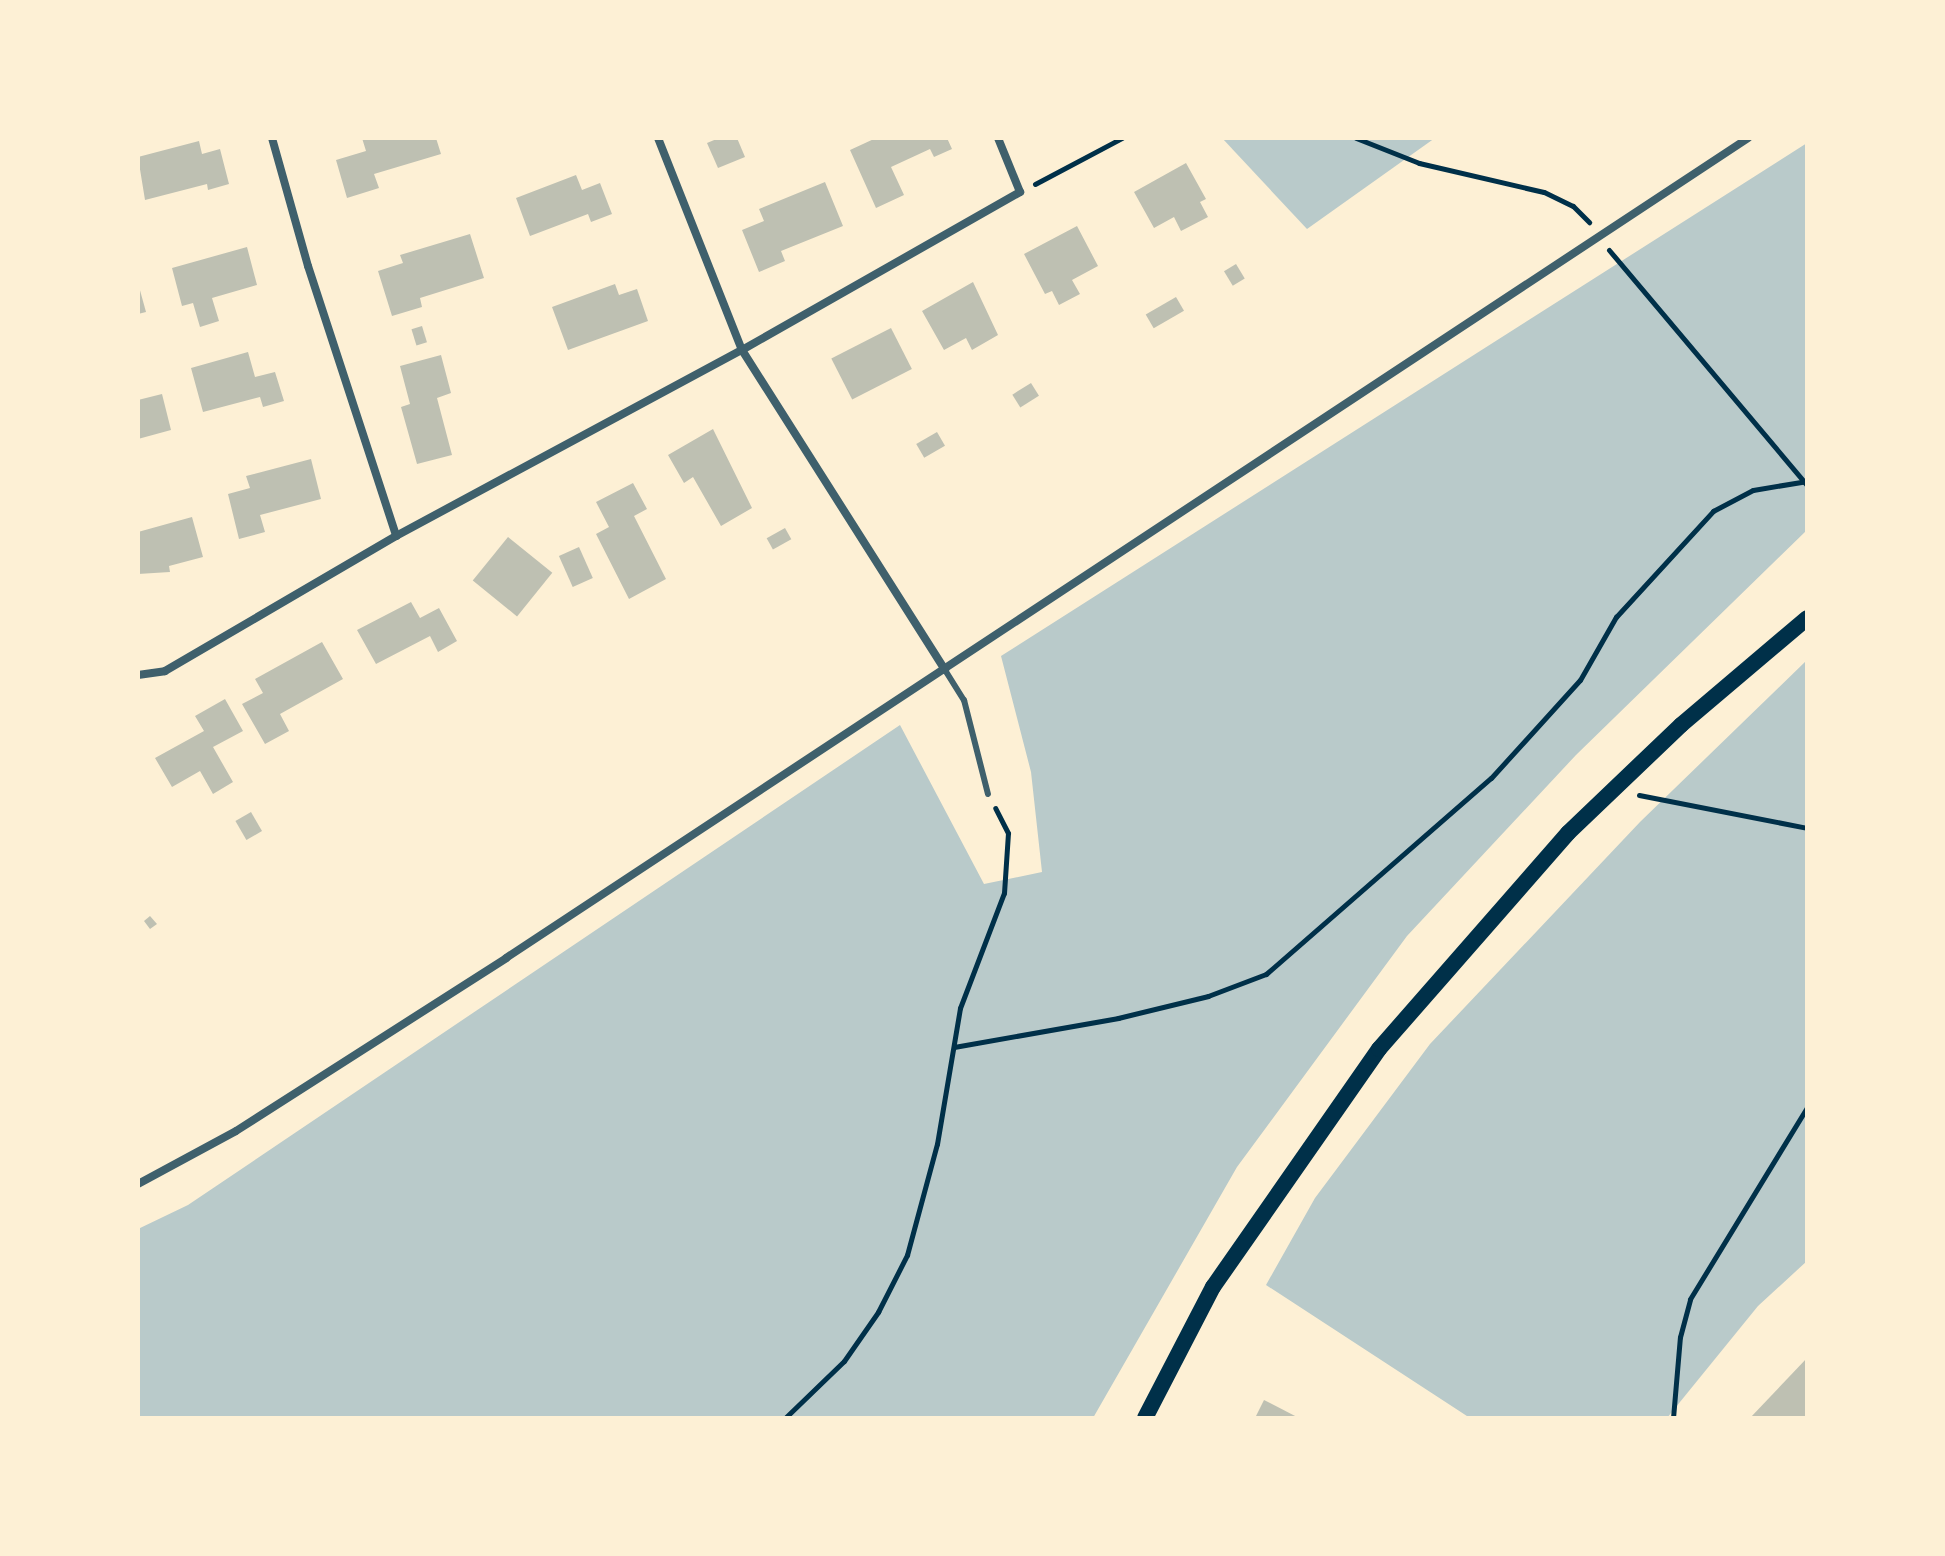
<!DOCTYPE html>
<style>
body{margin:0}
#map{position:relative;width:1945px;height:1556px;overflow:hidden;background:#fdf0d5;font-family:Quicksand,sans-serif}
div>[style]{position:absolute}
.green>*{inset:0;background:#b9caca}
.building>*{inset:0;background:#bec0b2;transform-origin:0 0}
.path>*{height:5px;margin:-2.5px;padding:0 2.5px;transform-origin:2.5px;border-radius:2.5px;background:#003049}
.service>*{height:6px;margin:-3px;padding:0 3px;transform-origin:3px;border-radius:3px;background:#3f606c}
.minor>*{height:8px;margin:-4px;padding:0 4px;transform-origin:4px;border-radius:4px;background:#3f606c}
.secondary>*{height:16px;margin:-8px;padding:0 8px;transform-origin:8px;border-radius:8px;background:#003049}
span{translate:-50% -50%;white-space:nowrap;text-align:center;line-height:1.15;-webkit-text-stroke:7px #fdf0d5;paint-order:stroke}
.frame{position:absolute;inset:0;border:140px solid #fdf0d5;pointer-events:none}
</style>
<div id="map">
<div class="green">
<i style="clip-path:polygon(1222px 138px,1435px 138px,1307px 229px)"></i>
<i style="clip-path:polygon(1807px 143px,1807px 530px,1576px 755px,1407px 936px,1237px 1167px,1093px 1418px,138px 1418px,138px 1229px,188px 1205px,900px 725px,984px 884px,1042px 872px,1031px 772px,1001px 656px)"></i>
<i style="clip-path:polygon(1807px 660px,1807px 1261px,1758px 1306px,1667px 1418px,1470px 1418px,1266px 1285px,1315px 1198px,1430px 1044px,1640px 822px)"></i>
</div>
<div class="building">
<i style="clip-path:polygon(362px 138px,436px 138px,441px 154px,374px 174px,379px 188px,347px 198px,336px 160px,366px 151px)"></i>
<i style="clip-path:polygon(719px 138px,737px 138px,745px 157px,718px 168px,707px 143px)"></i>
<i style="clip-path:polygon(876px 138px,947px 138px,952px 149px,934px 157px,930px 149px,891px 167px,904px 195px,876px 208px,850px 150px)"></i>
<i style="clip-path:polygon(199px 141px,202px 154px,220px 149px,229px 184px,208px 190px,207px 184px,145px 200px,138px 157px)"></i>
<i style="clip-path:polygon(1186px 163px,1206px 199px,1200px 202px,1208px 217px,1181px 231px,1174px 217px,1154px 228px,1134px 192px)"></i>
<i style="clip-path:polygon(576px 175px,582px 190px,600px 183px,612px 214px,591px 222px,588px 214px,530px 236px,516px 198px)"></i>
<i style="clip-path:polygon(825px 182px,843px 226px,781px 251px,785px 261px,759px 272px,742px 230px,764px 221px,759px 209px)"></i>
<i style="clip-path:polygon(1077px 226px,1098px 266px,1072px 280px,1080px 294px,1059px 305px,1052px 291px,1045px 294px,1024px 254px)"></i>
<i style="clip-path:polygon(470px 234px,484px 278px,420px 298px,422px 307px,392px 316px,378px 271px,403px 263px,400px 255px)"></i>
<i style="clip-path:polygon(247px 247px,257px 285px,212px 298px,219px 321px,200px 327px,193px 303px,182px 306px,172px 268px)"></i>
<i style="left:1236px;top:264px;width:17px;height:14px;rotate:59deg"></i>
<i style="clip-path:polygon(973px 282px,998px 335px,972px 350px,966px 338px,944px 350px,922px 311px)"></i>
<i style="clip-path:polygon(138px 283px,146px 312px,138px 314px)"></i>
<i style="clip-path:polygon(615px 284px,619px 295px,637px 289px,648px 321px,568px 350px,552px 307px)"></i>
<i style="left:1176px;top:297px;width:16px;height:35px;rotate:60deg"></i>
<i style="left:422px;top:326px;width:17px;height:11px;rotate:73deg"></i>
<i style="left:891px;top:328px;width:46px;height:67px;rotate:63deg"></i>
<i style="clip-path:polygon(248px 352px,255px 377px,275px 372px,284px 401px,263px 407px,260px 397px,203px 412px,191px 368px)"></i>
<i style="clip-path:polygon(441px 355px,451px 393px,437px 398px,452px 455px,417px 464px,401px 407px,410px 404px,400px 366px)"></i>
<i style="left:1031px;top:383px;width:15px;height:22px;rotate:58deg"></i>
<i style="clip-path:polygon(162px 394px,171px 430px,138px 439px,138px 400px)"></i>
<i style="clip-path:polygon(713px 429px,752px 508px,721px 526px,693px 477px,684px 483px,668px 455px)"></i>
<i style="left:937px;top:432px;width:16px;height:24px;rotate:60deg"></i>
<i style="clip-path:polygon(311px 459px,321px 499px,260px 515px,265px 532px,239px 539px,228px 494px,250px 488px,246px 476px)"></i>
<i style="clip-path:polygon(633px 483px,647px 509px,634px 516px,666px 579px,629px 599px,596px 534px,609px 527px,596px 502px)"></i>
<i style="clip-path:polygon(192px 517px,203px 557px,169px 566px,170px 572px,138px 574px,138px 532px)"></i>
<i style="left:785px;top:528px;width:13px;height:21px;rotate:61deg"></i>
<i style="left:508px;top:537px;width:57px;height:56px;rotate:39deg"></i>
<i style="left:579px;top:547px;width:34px;height:22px;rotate:66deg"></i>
<i style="clip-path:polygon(411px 602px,420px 618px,439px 608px,457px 641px,438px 652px,430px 636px,376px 664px,357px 630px)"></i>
<i style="clip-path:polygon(322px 642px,343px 679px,280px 714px,289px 731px,265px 744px,242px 704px,263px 693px,255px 679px)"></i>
<i style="clip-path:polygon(225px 699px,243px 731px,213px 747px,233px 782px,213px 794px,200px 771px,172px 787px,155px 758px,204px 731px,195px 716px)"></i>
<i style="left:251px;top:812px;width:22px;height:18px;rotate:60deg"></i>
<i style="clip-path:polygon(150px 916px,157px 924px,150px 929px,144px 921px)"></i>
<i style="clip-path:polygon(1807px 1358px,1807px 1418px,1750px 1418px)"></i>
<i style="clip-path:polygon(1264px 1400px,1299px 1418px,1255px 1418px)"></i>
</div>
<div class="path">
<i style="left:1356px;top:138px;width:68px;rotate:21.6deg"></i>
<i style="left:1419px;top:163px;width:128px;rotate:13.1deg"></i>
<i style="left:1544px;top:192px;width:32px;rotate:26deg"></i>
<i style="left:1573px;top:206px;width:23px;rotate:45deg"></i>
<i style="left:1035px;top:184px;width:98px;rotate:-27.9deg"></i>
<i style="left:1609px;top:250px;width:307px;rotate:49.9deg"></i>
<i style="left:1639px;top:795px;width:171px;rotate:11.1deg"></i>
<i style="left:954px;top:1047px;width:167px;rotate:-10deg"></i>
<i style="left:1118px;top:1018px;width:93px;rotate:-13.7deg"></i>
<i style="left:1208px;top:996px;width:62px;rotate:-20.8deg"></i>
<i style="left:1266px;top:974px;width:298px;rotate:-41.1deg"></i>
<i style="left:1491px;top:778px;width:132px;rotate:-47.8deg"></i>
<i style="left:1580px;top:680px;width:73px;rotate:-60.3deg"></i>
<i style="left:1616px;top:617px;width:144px;rotate:-47.5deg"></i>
<i style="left:1713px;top:511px;width:45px;rotate:-27.7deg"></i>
<i style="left:1753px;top:490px;width:55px;rotate:-9.5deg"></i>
<i style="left:785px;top:1418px;width:82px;rotate:-44deg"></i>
<i style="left:844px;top:1361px;width:60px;rotate:-55.2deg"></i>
<i style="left:878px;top:1312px;width:64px;rotate:-63deg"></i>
<i style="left:907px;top:1255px;width:115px;rotate:-74.9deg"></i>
<i style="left:937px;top:1144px;width:138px;rotate:-80.4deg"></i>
<i style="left:960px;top:1008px;width:123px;rotate:-69.1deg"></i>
<i style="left:1004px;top:893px;width:60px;rotate:-86.2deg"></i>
<i style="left:1008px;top:833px;width:28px;rotate:-117deg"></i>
<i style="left:1673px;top:1418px;width:81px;rotate:-85.1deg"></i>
<i style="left:1680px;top:1337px;width:39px;rotate:-75deg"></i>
<i style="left:1690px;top:1299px;width:225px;rotate:-58.6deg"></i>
</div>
<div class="service">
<i style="left:945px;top:670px;width:36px;rotate:58deg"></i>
<i style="left:964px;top:700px;width:97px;rotate:75.7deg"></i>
</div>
<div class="minor">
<i style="left:272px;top:138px;width:133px;rotate:74.3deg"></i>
<i style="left:308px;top:266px;width:284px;rotate:71.9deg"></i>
<i style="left:658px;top:138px;width:228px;rotate:68.4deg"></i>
<i style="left:742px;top:350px;width:379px;rotate:57.6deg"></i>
<i style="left:138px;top:675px;width:27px;rotate:-8deg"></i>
<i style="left:165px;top:671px;width:268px;rotate:-30.3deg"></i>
<i style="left:396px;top:536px;width:393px;rotate:-28.3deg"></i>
<i style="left:742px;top:350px;width:320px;rotate:-29.6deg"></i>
<i style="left:1020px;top:192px;width:58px;rotate:-112.2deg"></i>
<i style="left:138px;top:1184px;width:111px;rotate:-28.4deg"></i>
<i style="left:236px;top:1131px;width:321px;rotate:-32.6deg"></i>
<i style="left:506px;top:958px;width:1488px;rotate:-33.43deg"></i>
</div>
<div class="secondary">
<i style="left:1145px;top:1418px;width:148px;rotate:-62.6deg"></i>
<i style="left:1213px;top:1287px;width:290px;rotate:-55.1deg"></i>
<i style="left:1379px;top:1049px;width:287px;rotate:-48.8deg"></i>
<i style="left:1568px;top:833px;width:156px;rotate:-43.7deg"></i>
<i style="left:1681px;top:725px;width:165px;rotate:-40.3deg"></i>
</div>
<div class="frame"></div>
</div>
